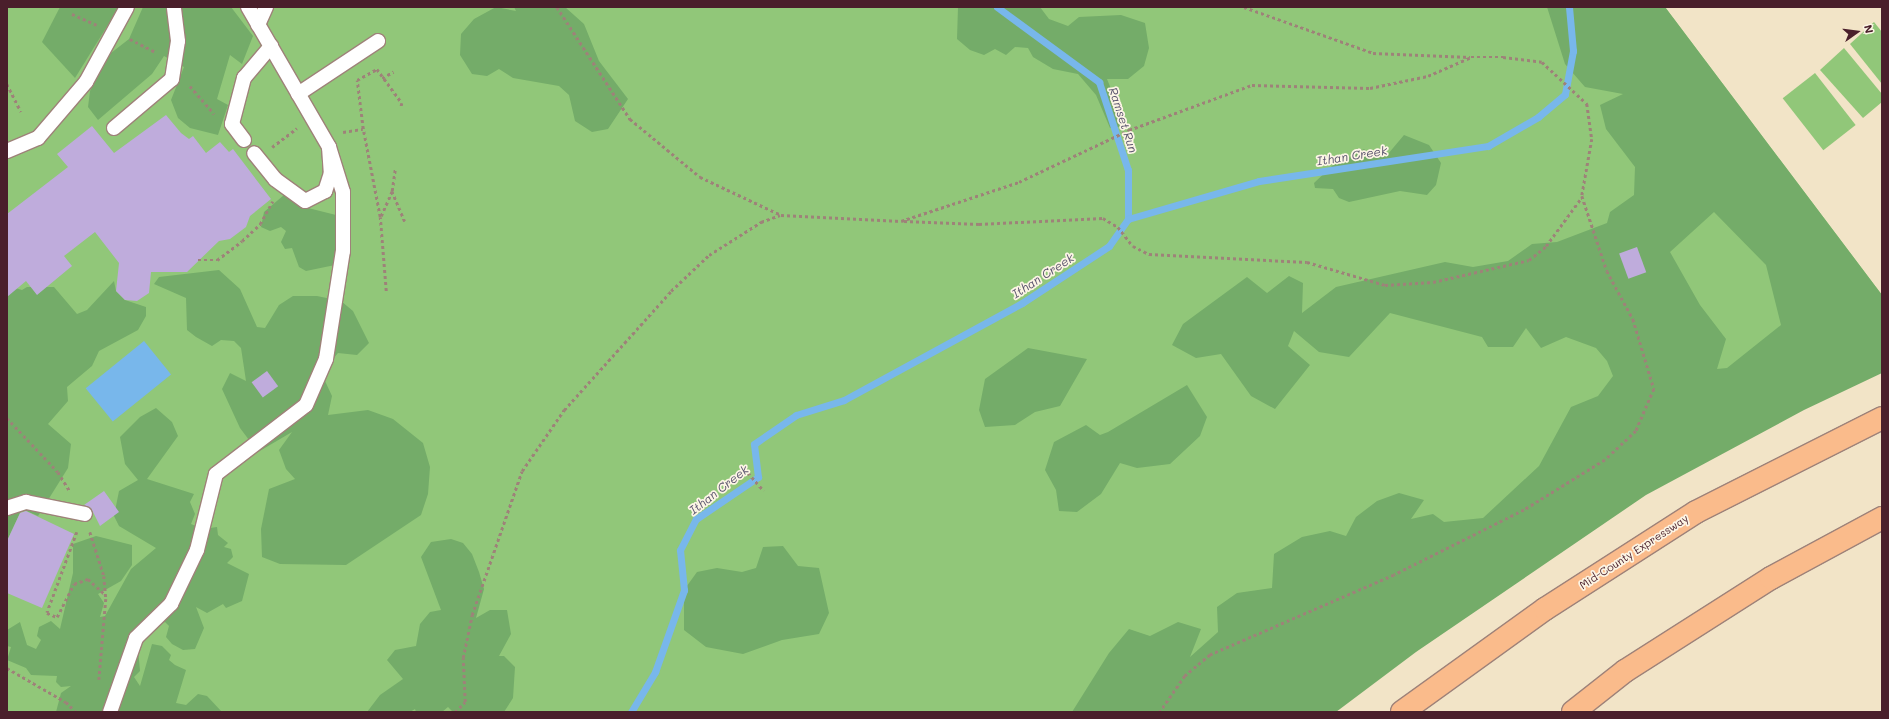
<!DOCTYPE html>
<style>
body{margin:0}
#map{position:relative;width:1889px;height:719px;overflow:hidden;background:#f2e4c7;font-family:Mali,sans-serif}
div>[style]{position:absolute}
.green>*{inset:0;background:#91c779;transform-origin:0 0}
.forest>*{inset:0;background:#74ac69}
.water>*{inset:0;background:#78b7eb;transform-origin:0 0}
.stream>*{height:7px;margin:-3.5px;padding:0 3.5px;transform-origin:3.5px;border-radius:3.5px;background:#78b7eb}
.building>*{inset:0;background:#bfacdc;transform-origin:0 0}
.path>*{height:2.5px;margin-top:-1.25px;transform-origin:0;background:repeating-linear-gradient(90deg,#9e8279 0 3px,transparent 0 6px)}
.roads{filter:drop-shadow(1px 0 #9e8279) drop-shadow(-1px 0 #9e8279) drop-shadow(0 1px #9e8279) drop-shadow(0 -1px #9e8279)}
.lane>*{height:14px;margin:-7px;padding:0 7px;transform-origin:7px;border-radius:7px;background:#fff}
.highway>*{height:22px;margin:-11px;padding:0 11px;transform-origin:11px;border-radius:11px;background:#fabb8b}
span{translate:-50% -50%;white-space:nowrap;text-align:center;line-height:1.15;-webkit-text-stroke:3.5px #fcf5e5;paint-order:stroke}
.street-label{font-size:11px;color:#4a1f2b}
.water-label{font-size:12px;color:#5a546e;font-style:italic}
.frame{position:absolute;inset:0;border:8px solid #4a1f2b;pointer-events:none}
.north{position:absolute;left:1837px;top:12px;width:40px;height:40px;-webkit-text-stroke:3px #fcf5e5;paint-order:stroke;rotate:76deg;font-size:11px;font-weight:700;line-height:16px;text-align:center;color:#4a1f2b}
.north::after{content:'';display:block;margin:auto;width:14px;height:18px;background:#4a1f2b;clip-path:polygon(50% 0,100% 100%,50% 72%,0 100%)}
</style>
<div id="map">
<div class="green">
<i style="clip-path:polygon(7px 7px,1665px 7px,1882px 295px,1287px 712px,7px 712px)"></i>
<i style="clip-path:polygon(1874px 22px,1882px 32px,1882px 84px,1850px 44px)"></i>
<i style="clip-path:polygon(1844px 48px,1882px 94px,1882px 102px,1863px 118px,1820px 70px)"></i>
<i style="left:1815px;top:73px;width:66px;height:41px;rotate:52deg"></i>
</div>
<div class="forest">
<i style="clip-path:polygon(60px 7px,119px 7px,75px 78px,42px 42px)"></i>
<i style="clip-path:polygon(143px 7px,231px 7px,253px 36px,242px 64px,230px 55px,217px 99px,228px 105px,218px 135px,190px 128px,178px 118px,171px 100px,184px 67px,164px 56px,152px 74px,98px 120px,88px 107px,90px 91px,111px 53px,129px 39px)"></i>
<i style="clip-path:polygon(496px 7px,516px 11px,514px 7px,565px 7px,584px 24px,599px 61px,628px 99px,608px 129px,592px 132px,575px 121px,569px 95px,559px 86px,513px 78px,499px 69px,487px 76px,472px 74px,460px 55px,461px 34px,474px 19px)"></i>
<i style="clip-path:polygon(958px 7px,1040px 7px,1049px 19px,1068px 26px,1079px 17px,1121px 15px,1145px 23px,1149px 48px,1144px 66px,1128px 79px,1107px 79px,1126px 126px,1110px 128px,1096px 95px,1078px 74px,1053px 69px,1033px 57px,1028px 48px,1015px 47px,1006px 55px,995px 49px,984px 55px,970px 50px,957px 39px)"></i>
<i style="clip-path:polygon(evenodd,1547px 7px,1665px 7px,1882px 295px,1882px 373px,1804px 410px,1646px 495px,1416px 652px,1336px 712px,1072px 712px,1109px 653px,1129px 629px,1150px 636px,1178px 622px,1201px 629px,1190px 657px,1218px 632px,1217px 607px,1237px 593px,1272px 588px,1274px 554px,1302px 537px,1330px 531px,1346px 536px,1356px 517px,1377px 501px,1399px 493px,1424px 500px,1411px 519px,1433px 514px,1444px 522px,1483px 518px,1539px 466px,1571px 407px,1598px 396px,1613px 376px,1607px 361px,1596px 348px,1566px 337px,1541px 348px,1526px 328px,1513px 347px,1488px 347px,1482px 337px,1390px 313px,1349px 357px,1319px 352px,1294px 331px,1288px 346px,1310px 365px,1275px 409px,1251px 396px,1221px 354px,1196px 358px,1172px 345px,1183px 324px,1247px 277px,1267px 293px,1289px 276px,1303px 283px,1302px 313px,1336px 287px,1445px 262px,1473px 267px,1508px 261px,1532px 244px,1557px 242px,1607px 223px,1610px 212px,1634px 195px,1635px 167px,1606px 129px,1600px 105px,1623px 94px,1585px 87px,1565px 64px,1547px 7px,1714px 212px,1766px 265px,1781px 325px,1727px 368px,1717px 369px,1726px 339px,1700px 305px,1670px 252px,1714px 212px)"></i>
<i style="clip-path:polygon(1404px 135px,1429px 145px,1441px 163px,1436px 185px,1427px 195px,1400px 191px,1349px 202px,1339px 198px,1333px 189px,1315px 188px,1314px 183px,1332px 166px,1364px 149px,1372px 156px,1388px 154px)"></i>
<i style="clip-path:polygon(284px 195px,300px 206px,336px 215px,346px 224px,335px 265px,306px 271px,299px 267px,292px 248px,285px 249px,281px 242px,286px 231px,281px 227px,270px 231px,261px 227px,264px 212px)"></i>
<i style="clip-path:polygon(219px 270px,240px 289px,257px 327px,265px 328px,279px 305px,293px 296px,317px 296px,341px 301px,353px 311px,369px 343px,357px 355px,338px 353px,328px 365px,325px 381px,332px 396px,328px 415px,368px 410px,393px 419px,423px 443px,430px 467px,428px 494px,421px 515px,346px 565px,280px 564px,262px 557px,261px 529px,269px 489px,295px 479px,286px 469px,279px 450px,292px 432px,258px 452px,240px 428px,222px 389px,230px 373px,246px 381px,241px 348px,234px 341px,221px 340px,212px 346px,196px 337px,187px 330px,186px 298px,154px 284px,159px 277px)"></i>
<i style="clip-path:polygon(114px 281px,116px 291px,125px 300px,146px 307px,146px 316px,138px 330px,99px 351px,92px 366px,67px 387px,68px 401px,48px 424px,71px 444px,68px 468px,38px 516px,22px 509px,7px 541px,7px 291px,12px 287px,22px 290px,27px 287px,54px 287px,77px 314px,87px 310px)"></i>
<i style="clip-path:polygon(1028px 348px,1087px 359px,1060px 406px,1035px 412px,1015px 425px,985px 427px,979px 410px,985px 379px)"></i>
<i style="clip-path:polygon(1187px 385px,1207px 417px,1200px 436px,1170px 464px,1137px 468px,1120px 463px,1101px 494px,1077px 512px,1059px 511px,1056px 490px,1045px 470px,1054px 442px,1086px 425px,1100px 435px,1108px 432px)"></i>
<i style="clip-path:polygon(156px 408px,172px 422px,178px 436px,147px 479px,194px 494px,190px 502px,195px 514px,191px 524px,203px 529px,217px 527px,218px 535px,228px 543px,224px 547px,231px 549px,233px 557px,227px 563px,249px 574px,242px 601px,226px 608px,223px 604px,207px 613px,196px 607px,204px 628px,195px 649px,183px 650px,172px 644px,166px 637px,169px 626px,165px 622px,146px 632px,138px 649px,140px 671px,134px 677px,140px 686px,152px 644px,162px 646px,171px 655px,169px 660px,175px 665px,186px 670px,176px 703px,186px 705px,198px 694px,207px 696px,222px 712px,56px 712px,61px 693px,71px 686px,61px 687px,56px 682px,57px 676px,31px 675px,26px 668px,7px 660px,11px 647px,7px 646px,7px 630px,20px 622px,27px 645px,36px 649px,41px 640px,37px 636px,39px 627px,51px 621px,60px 629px,73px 573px,73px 544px,96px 536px,132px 545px,132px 565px,121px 581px,98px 594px,104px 603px,100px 617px,105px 616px,131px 569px,156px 548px,119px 526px,114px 516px,119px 491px,138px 480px,125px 464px,120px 437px,140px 417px)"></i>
<i style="clip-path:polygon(451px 539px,463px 543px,472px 554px,479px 572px,484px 589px,476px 618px,490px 610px,507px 610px,511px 634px,499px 656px,504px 656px,515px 667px,513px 698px,504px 712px,453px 712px,448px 707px,442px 712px,416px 712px,415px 709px,410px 712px,367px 712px,380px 695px,403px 679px,387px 660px,395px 650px,416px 646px,420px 624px,430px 612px,441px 610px,421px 557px,431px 542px)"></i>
<i style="clip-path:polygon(783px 546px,798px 566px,819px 568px,829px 613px,819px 634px,782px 640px,743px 654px,706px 647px,684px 630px,684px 590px,697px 572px,717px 568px,742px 572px,756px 568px,763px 547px)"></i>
</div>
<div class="water">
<i style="left:144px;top:341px;width:43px;height:75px;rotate:51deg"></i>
</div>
<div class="stream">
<i style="left:997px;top:7px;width:127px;rotate:36.3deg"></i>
<i style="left:1099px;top:82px;width:93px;rotate:71.8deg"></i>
<i style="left:1128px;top:170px;width:49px;rotate:90deg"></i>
<i style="left:631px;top:712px;width:47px;rotate:-59deg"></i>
<i style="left:655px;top:672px;width:87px;rotate:-70.5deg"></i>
<i style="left:684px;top:590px;width:40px;rotate:-95.7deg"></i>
<i style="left:680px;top:550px;width:35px;rotate:-63deg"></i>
<i style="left:696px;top:519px;width:75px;rotate:-34.1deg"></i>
<i style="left:758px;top:477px;width:33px;rotate:-97deg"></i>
<i style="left:754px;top:444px;width:51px;rotate:-34.6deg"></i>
<i style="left:796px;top:415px;width:50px;rotate:-17.4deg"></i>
<i style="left:844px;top:400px;width:203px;rotate:-28.6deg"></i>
<i style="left:1022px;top:303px;width:104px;rotate:-33.2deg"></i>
<i style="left:1109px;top:246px;width:33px;rotate:-55deg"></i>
<i style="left:1128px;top:219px;width:136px;rotate:-16.2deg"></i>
<i style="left:1259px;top:181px;width:232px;rotate:-8.7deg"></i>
<i style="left:1488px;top:146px;width:58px;rotate:-30.1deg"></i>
<i style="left:1538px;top:117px;width:35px;rotate:-40deg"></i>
<i style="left:1565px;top:94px;width:44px;rotate:-79.5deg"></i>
<i style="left:1573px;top:51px;width:44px;rotate:-95.2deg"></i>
</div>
<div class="building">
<i style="clip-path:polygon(166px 115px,181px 133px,189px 139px,193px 136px,206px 153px,220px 142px,229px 152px,233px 149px,271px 199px,250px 216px,246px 227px,230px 239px,219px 241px,187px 272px,151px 272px,149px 293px,137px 301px,125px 300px,116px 291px,119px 263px,95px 232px,64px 256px,72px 266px,37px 295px,26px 281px,7px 297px,7px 214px,68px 167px,57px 154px,92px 126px,114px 153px)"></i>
<i style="left:1637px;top:247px;width:27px;height:19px;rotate:70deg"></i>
<i style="left:267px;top:371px;width:19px;height:19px;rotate:54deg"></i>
<i style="clip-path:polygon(104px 491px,119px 512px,100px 526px,91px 508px,84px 505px)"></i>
<i style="clip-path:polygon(26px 511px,74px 534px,42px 608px,7px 593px,7px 541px,20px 513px)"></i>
</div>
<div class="path">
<i style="left:557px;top:7px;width:134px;rotate:56.9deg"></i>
<i style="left:630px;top:119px;width:91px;rotate:39.6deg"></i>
<i style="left:700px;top:177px;width:89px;rotate:25.1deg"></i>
<i style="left:781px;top:215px;width:120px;rotate:2.9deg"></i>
<i style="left:901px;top:221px;width:124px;rotate:-18.3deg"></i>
<i style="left:1019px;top:182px;width:122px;rotate:-25.3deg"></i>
<i style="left:1129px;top:130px;width:131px;rotate:-20.1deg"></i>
<i style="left:1252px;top:85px;width:118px;rotate:1.5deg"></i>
<i style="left:1370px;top:88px;width:59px;rotate:-11.7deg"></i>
<i style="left:1428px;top:76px;width:47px;rotate:-23.8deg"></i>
<i style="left:1471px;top:57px;width:32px"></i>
<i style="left:1503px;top:57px;width:39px;rotate:7deg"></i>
<i style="left:1542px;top:62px;width:62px;rotate:43deg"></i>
<i style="left:1587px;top:104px;width:35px;rotate:82deg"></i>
<i style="left:1592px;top:139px;width:58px;rotate:100deg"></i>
<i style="left:1582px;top:196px;width:79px;rotate:71.6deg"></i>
<i style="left:1607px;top:271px;width:55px;rotate:61.6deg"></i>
<i style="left:1633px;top:319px;width:73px;rotate:73.3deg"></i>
<i style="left:1654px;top:389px;width:46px;rotate:113.2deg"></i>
<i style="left:1636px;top:431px;width:42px;rotate:136.9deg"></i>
<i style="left:1605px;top:460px;width:95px;rotate:148.3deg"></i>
<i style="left:1524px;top:510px;width:145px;rotate:153.4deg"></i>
<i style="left:1394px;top:575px;width:201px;rotate:156.5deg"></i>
<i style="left:1210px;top:655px;width:33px;rotate:140deg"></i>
<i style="left:1185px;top:676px;width:44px;rotate:124.8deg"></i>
<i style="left:1244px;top:7px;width:137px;rotate:19.6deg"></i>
<i style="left:1373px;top:53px;width:97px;rotate:2.4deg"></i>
<i style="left:72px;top:14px;width:27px;rotate:24deg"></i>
<i style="left:130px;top:39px;width:29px;rotate:27deg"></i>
<i style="left:382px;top:78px;width:13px;rotate:-29deg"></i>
<i style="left:7px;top:84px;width:31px;rotate:63deg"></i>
<i style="left:190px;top:86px;width:37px;rotate:49deg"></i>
<i style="left:343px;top:132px;width:20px;rotate:-9deg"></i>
<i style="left:272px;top:147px;width:31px;rotate:-37deg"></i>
<i style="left:392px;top:191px;width:22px;rotate:-82deg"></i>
<i style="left:381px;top:216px;width:27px;rotate:-66deg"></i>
<i style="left:392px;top:191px;width:33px;rotate:67deg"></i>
<i style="left:904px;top:221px;width:75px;rotate:2.3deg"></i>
<i style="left:979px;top:224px;width:124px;rotate:-2.8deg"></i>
<i style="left:1103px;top:218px;width:17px;rotate:31deg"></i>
<i style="left:1118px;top:227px;width:24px;rotate:52deg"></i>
<i style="left:1133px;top:246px;width:18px;rotate:27deg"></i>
<i style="left:1149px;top:254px;width:158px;rotate:2.9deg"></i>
<i style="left:1307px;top:262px;width:81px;rotate:16.4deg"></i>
<i style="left:1385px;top:285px;width:48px;rotate:-3.6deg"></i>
<i style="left:1433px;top:282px;width:98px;rotate:-12.9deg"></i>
<i style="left:1529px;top:260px;width:22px;rotate:-39deg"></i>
<i style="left:1546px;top:246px;width:61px;rotate:-53.7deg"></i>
<i style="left:198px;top:260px;width:19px"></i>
<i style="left:217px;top:260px;width:31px;rotate:-37deg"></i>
<i style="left:242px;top:241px;width:25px;rotate:-43deg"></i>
<i style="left:260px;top:224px;width:26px;rotate:-61deg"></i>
<i style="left:386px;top:291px;width:74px;rotate:-94.6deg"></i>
<i style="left:380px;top:217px;width:90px;rotate:-100.9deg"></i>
<i style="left:363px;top:129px;width:49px;rotate:-97deg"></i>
<i style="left:357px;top:80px;width:23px;rotate:-29deg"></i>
<i style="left:377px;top:69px;width:42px;rotate:53.7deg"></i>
<i style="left:402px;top:103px;width:5px;rotate:101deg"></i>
<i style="left:7px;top:418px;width:74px;rotate:46.6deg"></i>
<i style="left:58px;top:472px;width:22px;rotate:58deg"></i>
<i style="left:744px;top:468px;width:30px;rotate:49deg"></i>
<i style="left:77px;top:532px;width:86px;rotate:110.3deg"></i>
<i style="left:47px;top:613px;width:11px;rotate:22deg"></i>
<i style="left:57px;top:617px;width:37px;rotate:-63deg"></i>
<i style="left:74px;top:584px;width:15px;rotate:-20deg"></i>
<i style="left:88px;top:579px;width:24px;rotate:42deg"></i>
<i style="left:90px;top:532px;width:46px;rotate:72.3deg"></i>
<i style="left:104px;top:576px;width:23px;rotate:85deg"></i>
<i style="left:106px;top:599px;width:81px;rotate:94.9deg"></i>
<i style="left:7px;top:668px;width:68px;rotate:30deg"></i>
<i style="left:66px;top:702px;width:14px;rotate:45deg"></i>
<i style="left:455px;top:712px;width:14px;rotate:-45deg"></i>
<i style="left:465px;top:702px;width:44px;rotate:-92.6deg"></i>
<i style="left:463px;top:658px;width:44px;rotate:-78.2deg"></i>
<i style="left:472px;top:615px;width:152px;rotate:-70.9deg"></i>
<i style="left:522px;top:471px;width:74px;rotate:-55.5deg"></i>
<i style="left:564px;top:410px;width:160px;rotate:-48deg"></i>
<i style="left:671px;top:291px;width:52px;rotate:-43.5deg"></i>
<i style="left:709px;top:255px;width:62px;rotate:-32.4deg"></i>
<i style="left:761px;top:222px;width:20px;rotate:-20deg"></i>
</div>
<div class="roads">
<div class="lane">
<i style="left:248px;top:7px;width:162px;rotate:59.9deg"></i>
<i style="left:329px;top:147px;width:26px;rotate:86deg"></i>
<i style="left:331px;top:173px;width:19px;rotate:108deg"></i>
<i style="left:325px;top:191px;width:22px;rotate:153deg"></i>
<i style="left:305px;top:201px;width:37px;rotate:-144deg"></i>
<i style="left:275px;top:179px;width:33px;rotate:-129deg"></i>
<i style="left:258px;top:25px;width:20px;rotate:-66deg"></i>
<i style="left:298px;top:94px;width:96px;rotate:-33.5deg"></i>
<i style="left:114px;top:128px;width:76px;rotate:-40.2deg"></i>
<i style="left:172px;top:79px;width:38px;rotate:-81deg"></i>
<i style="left:178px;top:41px;width:34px;rotate:-97deg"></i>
<i style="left:244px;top:140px;width:20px;rotate:-127deg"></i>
<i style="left:232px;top:124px;width:48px;rotate:-75.4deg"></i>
<i style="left:244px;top:78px;width:42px;rotate:-49.8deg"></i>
<i style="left:7px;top:151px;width:34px;rotate:-23deg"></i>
<i style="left:38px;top:138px;width:74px;rotate:-49.4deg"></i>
<i style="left:86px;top:82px;width:85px;rotate:-61.3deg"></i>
<i style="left:7px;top:508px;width:20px;rotate:-18deg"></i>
<i style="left:26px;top:502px;width:60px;rotate:11.5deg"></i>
<i style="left:110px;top:712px;width:78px;rotate:-70.6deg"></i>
<i style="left:136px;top:638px;width:49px;rotate:-44.2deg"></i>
<i style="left:171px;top:604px;width:60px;rotate:-64.3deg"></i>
<i style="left:197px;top:550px;width:78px;rotate:-76deg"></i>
<i style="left:216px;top:474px;width:113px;rotate:-37.5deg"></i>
<i style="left:306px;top:405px;width:50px;rotate:-66.5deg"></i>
<i style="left:326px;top:359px;width:109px;rotate:-81.1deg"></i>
<i style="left:343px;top:251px;width:59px;rotate:-90deg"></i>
<i style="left:343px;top:192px;width:47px;rotate:-107.3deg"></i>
</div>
<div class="highway">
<i style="left:1402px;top:712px;width:176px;rotate:-35.8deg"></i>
<i style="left:1545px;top:609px;width:179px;rotate:-32.7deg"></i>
<i style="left:1696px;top:512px;width:208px;rotate:-26.8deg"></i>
<i style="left:1573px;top:712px;width:66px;rotate:-38.3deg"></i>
<i style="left:1625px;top:671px;width:173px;rotate:-32.5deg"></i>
<i style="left:1771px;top:578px;width:126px;rotate:-28.4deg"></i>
</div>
</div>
<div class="street-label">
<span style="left:1634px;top:552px;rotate:-33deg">Mid-County Expressway</span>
</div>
<div class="water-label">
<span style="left:1123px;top:120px;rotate:72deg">Ramset Run</span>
<span style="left:1352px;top:156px;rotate:-9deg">Ithan Creek</span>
<span style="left:1043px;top:276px;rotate:-33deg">Ithan Creek</span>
<span style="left:719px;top:490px;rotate:-38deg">Ithan Creek</span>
</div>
<div class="frame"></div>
<div class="north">N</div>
</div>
